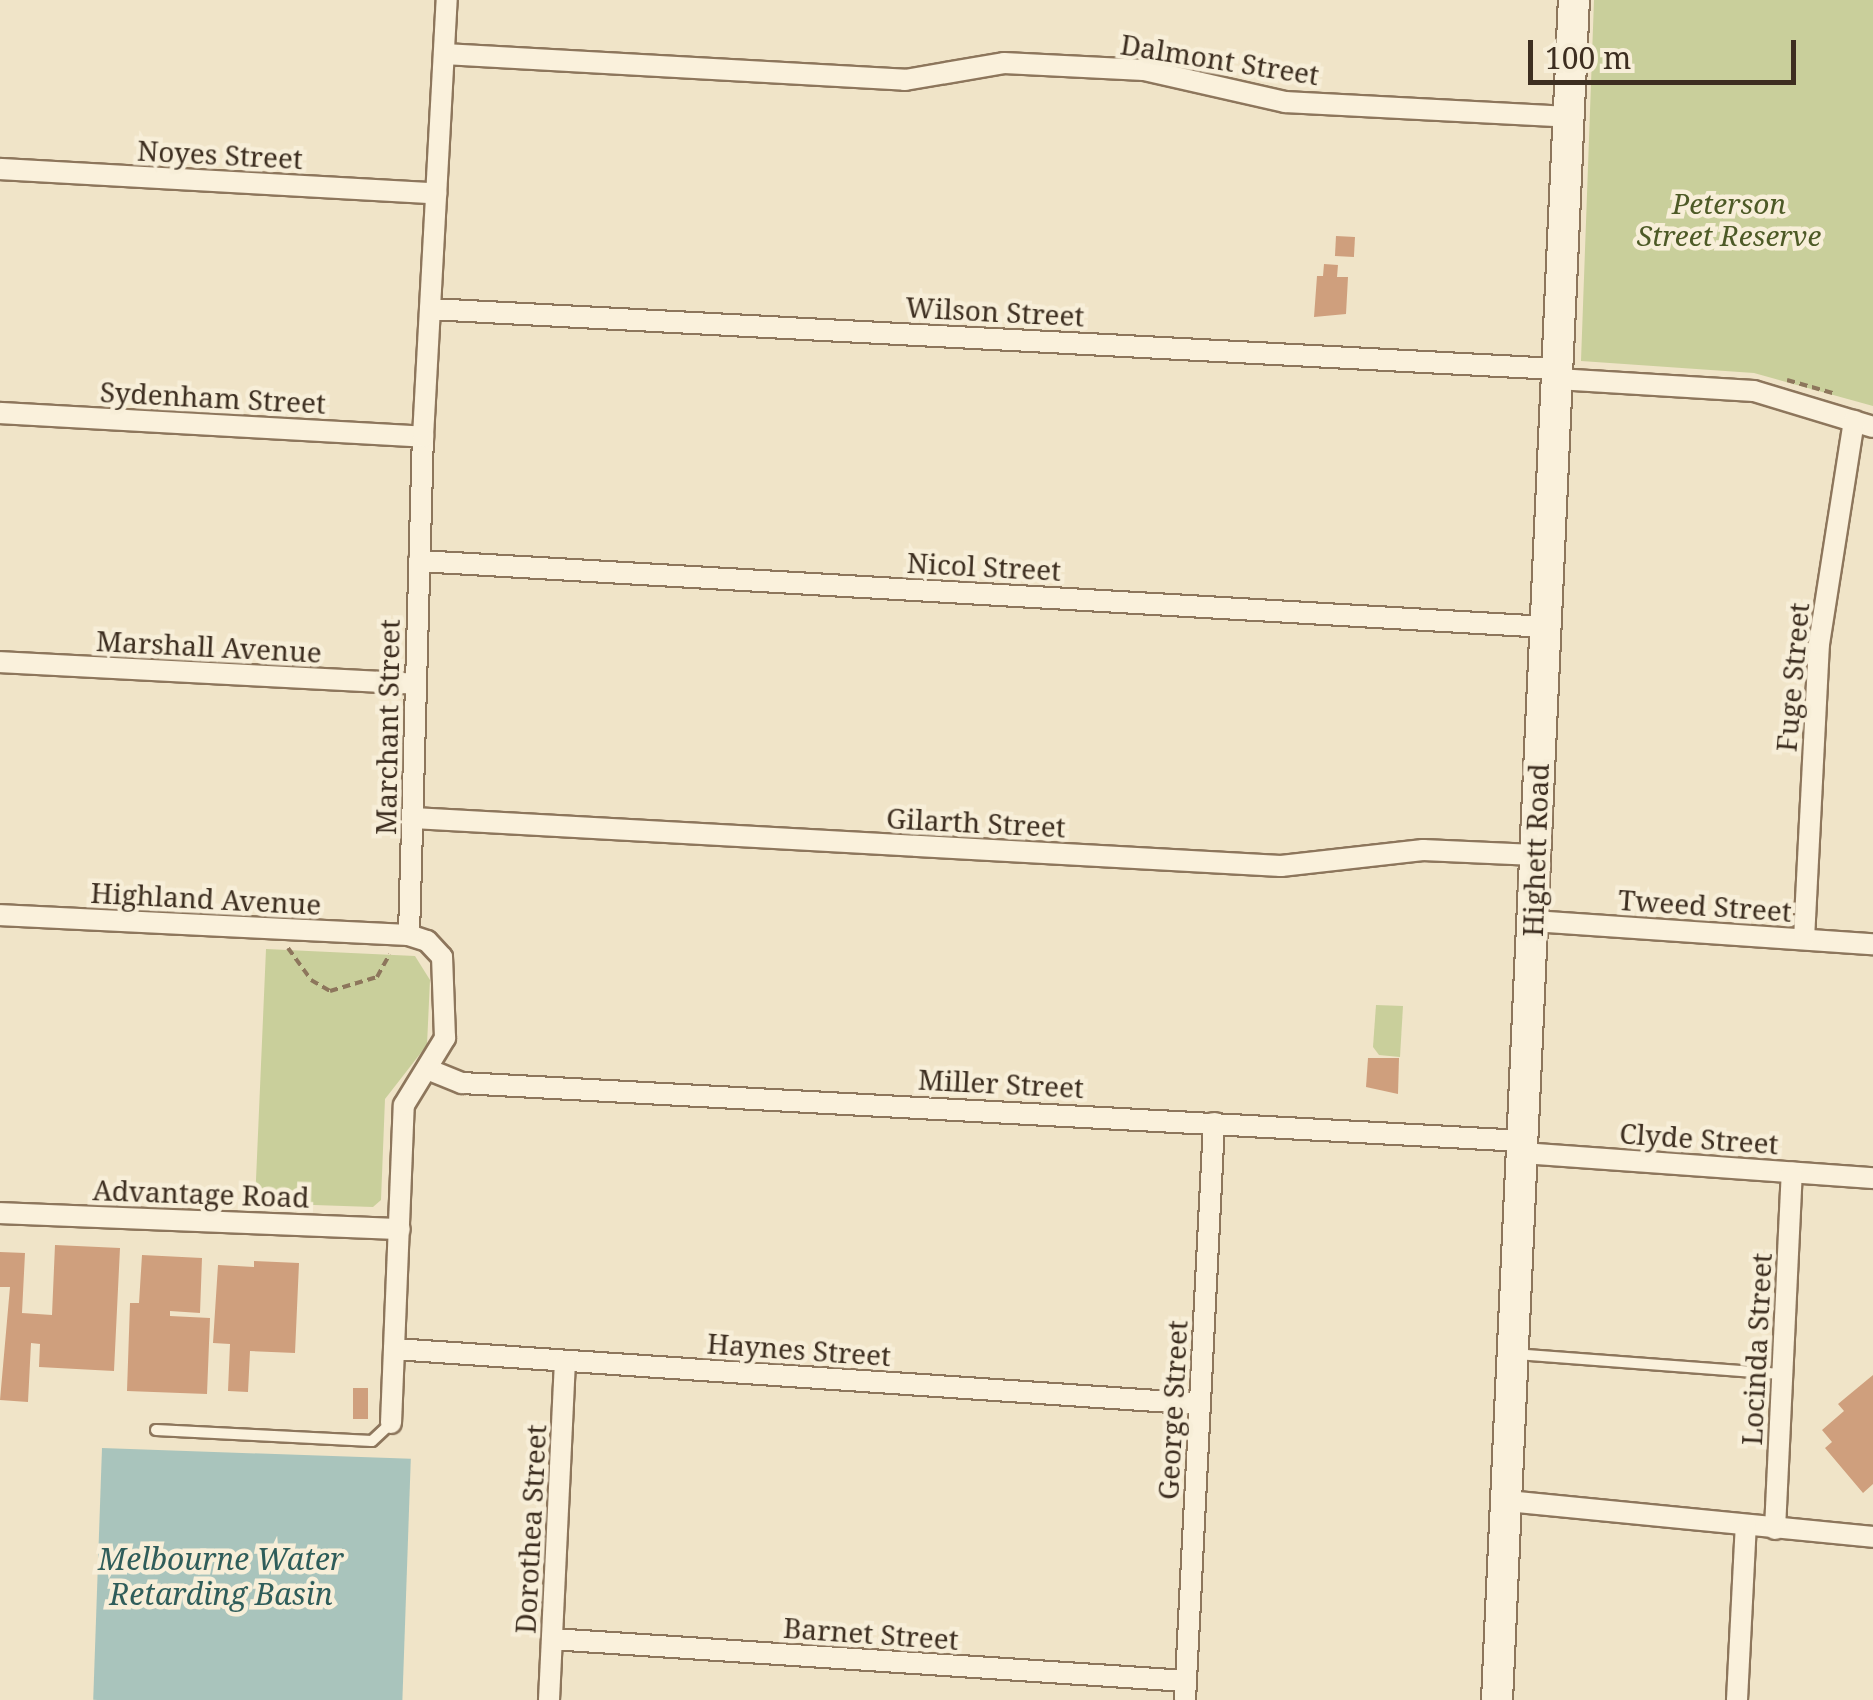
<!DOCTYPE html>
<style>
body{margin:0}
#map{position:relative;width:1873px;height:1700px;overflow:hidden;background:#f0e4c8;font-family:"Noto Serif",serif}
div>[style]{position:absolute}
.green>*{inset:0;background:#c9cf9b}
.water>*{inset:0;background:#a9c4bc;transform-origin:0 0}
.building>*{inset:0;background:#cf9f7d;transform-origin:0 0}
.path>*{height:4px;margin-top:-2px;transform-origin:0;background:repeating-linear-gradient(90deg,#8d765c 0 8px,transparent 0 13px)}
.roads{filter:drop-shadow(2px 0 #8d765c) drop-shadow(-2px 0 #8d765c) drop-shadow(0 2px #8d765c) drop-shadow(0 -2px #8d765c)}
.lane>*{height:10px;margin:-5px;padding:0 5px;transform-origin:5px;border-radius:5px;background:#faf1dc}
.street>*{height:20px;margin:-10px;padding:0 10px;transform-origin:10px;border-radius:10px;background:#faf1dc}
.secondary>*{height:30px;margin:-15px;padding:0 15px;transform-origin:15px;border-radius:15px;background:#faf1dc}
span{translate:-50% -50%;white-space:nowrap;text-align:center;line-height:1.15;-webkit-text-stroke:9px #f7eed8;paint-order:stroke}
.street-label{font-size:28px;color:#3d2e20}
.park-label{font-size:28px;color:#4d5a26;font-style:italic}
.water-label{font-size:30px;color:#2f5d5a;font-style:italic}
.scale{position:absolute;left:1528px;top:40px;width:268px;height:45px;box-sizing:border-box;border:5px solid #3d2e20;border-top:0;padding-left:12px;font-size:30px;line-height:35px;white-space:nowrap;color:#3d2e20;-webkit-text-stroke:8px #f7eed8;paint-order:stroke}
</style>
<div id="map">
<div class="green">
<i style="clip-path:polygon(1594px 0,1873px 0,1873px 406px,1754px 373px,1581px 361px)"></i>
<i style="clip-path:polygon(266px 949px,415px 956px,430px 980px,427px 1045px,385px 1099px,381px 1200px,373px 1207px,255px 1203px)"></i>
<i style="clip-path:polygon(1376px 1005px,1403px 1006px,1400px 1057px,1379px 1055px,1373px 1047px)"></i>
</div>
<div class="water">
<i style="left:102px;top:1448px;width:309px;height:252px;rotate:2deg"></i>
</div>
<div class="building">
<i style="left:1336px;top:236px;width:19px;height:20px;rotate:3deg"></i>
<i style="clip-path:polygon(1324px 264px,1338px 265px,1337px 277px,1348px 277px,1346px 314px,1314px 317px,1317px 276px,1323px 276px)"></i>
<i style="clip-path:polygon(1368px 1058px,1399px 1058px,1398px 1094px,1366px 1087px)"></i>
<i style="clip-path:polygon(55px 1245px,120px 1248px,114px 1371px,39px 1367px,40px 1344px,31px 1343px,28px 1402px,0 1400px,10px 1287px,0 1287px,0 1252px,25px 1253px,22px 1313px,52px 1315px)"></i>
<i style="clip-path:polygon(142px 1255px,202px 1258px,200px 1313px,170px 1311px,170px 1316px,210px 1318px,207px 1394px,127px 1391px,130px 1303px,139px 1303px)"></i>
<i style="clip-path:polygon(254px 1261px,299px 1263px,295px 1353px,250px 1351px,248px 1392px,228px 1391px,230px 1344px,213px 1343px,218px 1265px,254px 1267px)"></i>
<i style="clip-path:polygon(1873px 1375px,1873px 1484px,1863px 1493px,1825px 1448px,1832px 1442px,1822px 1430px,1844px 1411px,1838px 1404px)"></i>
<i style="left:353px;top:1388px;width:15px;height:31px"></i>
</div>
<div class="path">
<i style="left:1787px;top:380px;width:51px;rotate:15.9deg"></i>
<i style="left:288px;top:948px;width:39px;rotate:54deg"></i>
<i style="left:311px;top:980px;width:22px;rotate:30deg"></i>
<i style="left:330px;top:991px;width:49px;rotate:-16.6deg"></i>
<i style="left:377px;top:977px;width:26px;rotate:-61deg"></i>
</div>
<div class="roads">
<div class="lane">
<i style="left:1515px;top:1354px;width:268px;rotate:4.3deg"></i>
<i style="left:156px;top:1430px;width:216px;rotate:2.9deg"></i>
<i style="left:372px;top:1441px;width:26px;rotate:-43deg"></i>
</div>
<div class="street">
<i style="left:444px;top:54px;width:462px;rotate:3.2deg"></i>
<i style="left:905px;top:80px;width:100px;rotate:-9.7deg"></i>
<i style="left:1004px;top:63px;width:140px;rotate:2.9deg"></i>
<i style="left:1144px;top:70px;width:145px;rotate:12.8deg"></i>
<i style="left:1285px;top:102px;width:284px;rotate:3deg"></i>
<i style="left:0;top:169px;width:437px;rotate:3.2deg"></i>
<i style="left:430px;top:309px;width:1129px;rotate:3.05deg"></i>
<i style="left:1557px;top:379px;width:197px;rotate:3.5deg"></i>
<i style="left:1754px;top:391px;width:124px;rotate:16.8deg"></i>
<i style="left:0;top:413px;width:424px;rotate:3.2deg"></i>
<i style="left:419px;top:561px;width:1128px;rotate:3.35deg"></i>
<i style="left:0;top:662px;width:416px;rotate:3deg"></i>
<i style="left:413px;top:818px;width:869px;rotate:3.17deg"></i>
<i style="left:1281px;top:866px;width:143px;rotate:-6.4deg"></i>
<i style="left:1423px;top:850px;width:112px;rotate:2.6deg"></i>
<i style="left:0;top:915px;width:409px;rotate:2.8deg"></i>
<i style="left:1532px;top:921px;width:342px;rotate:3.9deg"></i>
<i style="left:1804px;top:939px;width:295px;rotate:-87.1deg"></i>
<i style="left:1819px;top:644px;width:226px;rotate:-81.1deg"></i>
<i style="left:427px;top:1069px;width:38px;rotate:22deg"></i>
<i style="left:462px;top:1083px;width:1062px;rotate:3.13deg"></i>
<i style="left:1522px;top:1153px;width:352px;rotate:4.1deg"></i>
<i style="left:0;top:1213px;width:400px;rotate:2.3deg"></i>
<i style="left:394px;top:1349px;width:808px;rotate:3.9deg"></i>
<i style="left:391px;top:1423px;width:318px;rotate:-87.7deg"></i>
<i style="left:404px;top:1105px;width:79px;rotate:-58.5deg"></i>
<i style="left:445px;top:1038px;width:81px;rotate:-92.1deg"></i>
<i style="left:442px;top:957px;width:22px;rotate:-133deg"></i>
<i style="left:427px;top:941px;width:19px;rotate:-162deg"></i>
<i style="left:409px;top:935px;width:498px;rotate:-88.4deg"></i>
<i style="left:423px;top:437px;width:438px;rotate:-86.9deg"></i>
<i style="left:1507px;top:1501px;width:368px;rotate:5.6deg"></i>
<i style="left:1775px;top:1529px;width:357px;rotate:-87.3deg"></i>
<i style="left:552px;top:1639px;width:635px;rotate:3.79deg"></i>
<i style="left:549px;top:1700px;width:339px;rotate:-87.3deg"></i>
<i style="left:1185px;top:1700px;width:578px;rotate:-87.12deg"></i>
<i style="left:1737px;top:1700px;width:175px;rotate:-87.1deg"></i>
</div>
<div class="secondary">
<i style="left:1497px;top:1700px;width:1702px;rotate:-87.41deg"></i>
</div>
</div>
<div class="street-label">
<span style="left:1220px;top:59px;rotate:9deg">Dalmont Street</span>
<span style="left:220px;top:154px;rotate:3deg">Noyes Street</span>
<span style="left:995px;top:311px;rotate:3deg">Wilson Street</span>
<span style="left:213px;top:397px;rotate:3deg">Sydenham Street</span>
<span style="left:984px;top:566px;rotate:3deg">Nicol Street</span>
<span style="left:209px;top:646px;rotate:3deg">Marshall Avenue</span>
<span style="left:1792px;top:677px;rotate:-85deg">Fuge Street</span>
<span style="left:387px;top:727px;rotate:-89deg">Marchant Street</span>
<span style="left:976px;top:822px;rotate:3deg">Gilarth Street</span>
<span style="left:1535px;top:850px;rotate:-88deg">Highett Road</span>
<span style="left:206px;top:898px;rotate:3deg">Highland Avenue</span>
<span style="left:1705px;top:905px;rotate:4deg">Tweed Street</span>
<span style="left:1001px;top:1083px;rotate:3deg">Miller Street</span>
<span style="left:1699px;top:1138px;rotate:4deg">Clyde Street</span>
<span style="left:201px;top:1193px;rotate:2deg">Advantage Road</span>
<span style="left:799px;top:1349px;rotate:4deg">Haynes Street</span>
<span style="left:1756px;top:1349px;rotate:-87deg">Locinda Street</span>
<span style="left:1172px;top:1410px;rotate:-87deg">George Street</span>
<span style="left:530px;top:1529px;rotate:-87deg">Dorothea Street</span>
<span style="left:871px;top:1633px;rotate:4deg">Barnet Street</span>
</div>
<div class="park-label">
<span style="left:1729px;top:219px">Peterson<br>Street Reserve</span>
</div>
<div class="water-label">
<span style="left:221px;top:1576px">Melbourne Water<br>Retarding Basin</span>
</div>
<div class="scale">100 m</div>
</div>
